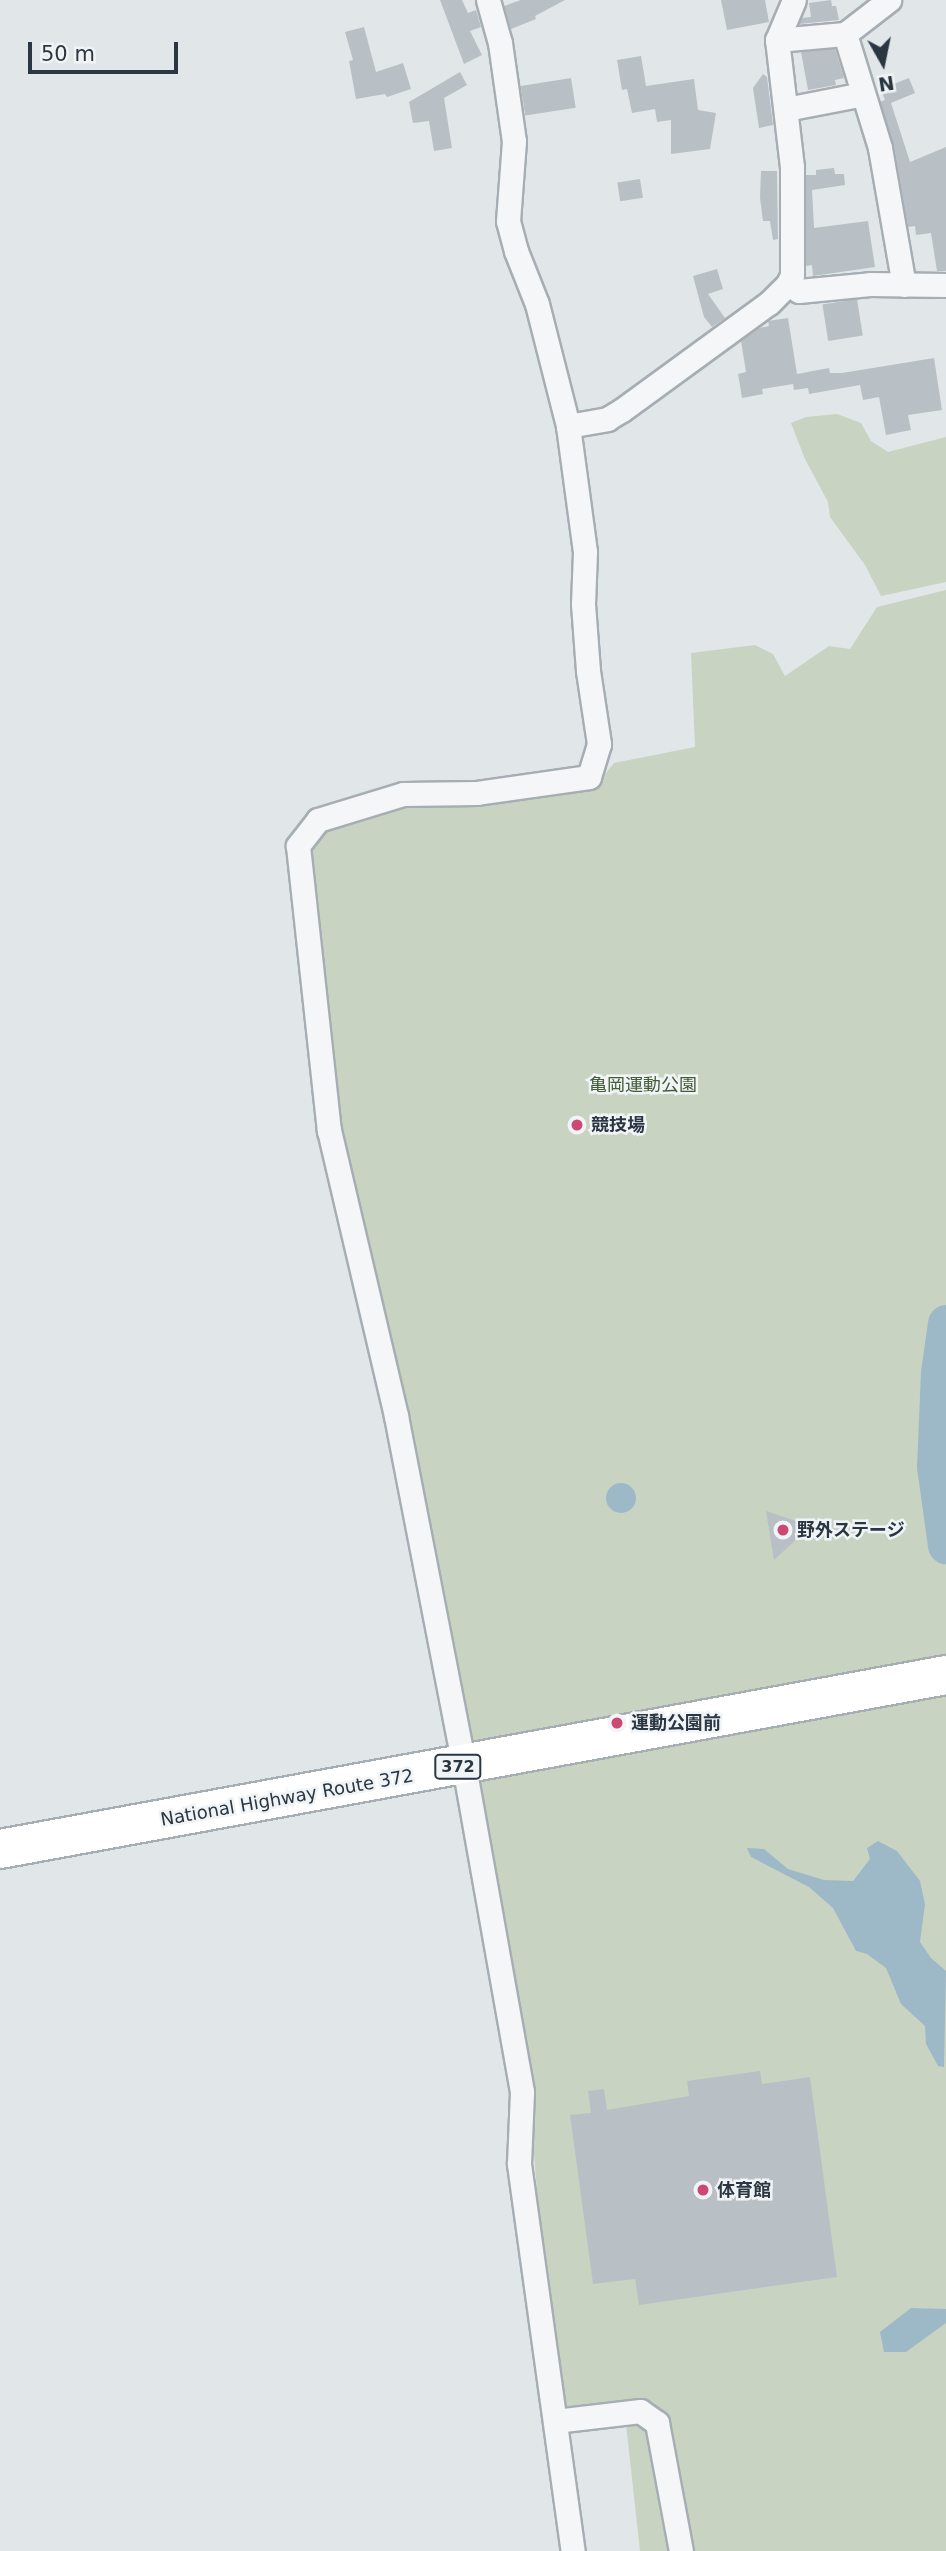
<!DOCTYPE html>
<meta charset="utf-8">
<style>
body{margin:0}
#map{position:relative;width:946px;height:2551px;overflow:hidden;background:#e1e6e9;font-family:"DejaVu Sans","Noto Sans JP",sans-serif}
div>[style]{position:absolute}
.green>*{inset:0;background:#c9d3c2}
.water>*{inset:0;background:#9db9c8}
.round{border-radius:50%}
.river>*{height:37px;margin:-18.5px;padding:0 18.5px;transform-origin:18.5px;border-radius:18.5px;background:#9db9c8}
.building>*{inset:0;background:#b8c0c6;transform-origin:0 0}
.roads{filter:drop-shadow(2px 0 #a6aeb3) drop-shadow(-2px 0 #a6aeb3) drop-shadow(0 2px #a6aeb3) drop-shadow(0 -2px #a6aeb3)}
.street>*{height:23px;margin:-11.5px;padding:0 11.5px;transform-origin:11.5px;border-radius:11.5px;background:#f4f6f8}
.highway>*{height:38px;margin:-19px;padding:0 19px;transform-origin:19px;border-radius:19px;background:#fff}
.dots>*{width:19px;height:19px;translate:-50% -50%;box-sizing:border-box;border:4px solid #f1f4f7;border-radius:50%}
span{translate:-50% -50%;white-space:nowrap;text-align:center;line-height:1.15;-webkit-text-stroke:5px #f1f4f7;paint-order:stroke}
.shield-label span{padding:2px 5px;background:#f1f4f7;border:2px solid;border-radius:5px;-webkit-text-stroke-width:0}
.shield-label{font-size:16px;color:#2a3641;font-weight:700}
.park-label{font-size:18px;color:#445c37}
.poi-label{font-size:18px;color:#2a3641;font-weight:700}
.left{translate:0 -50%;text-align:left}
.street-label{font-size:18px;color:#2a3641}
.north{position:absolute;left:848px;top:28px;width:70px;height:70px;-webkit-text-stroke:5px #f1f4f7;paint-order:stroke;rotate:171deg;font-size:19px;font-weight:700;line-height:28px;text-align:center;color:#2a3641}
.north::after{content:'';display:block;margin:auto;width:24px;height:32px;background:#2a3641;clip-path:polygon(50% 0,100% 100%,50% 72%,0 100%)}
.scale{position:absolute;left:28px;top:42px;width:150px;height:32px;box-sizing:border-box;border:4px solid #2a3641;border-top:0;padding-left:9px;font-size:21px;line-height:24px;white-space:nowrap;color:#2a3641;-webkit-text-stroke:5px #f1f4f7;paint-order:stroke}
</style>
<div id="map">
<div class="green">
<i style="clip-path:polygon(837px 414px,861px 423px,871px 441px,888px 452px,946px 437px,946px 582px,881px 596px,865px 565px,830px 517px,828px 502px,805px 459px,791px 423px,806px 417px)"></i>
<i style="clip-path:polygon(946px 590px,946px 2551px,640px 2551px,624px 2406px,581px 2414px,567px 2407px,540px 2228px,530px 2105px,481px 1784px,474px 1745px,463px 1738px,424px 1500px,341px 1124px,312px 847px,323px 830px,400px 806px,475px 804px,596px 785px,614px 763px,695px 747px,691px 653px,755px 645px,773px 654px,785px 676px,829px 646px,850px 649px,877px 607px)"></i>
</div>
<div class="water">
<i class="round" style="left:606px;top:1483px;width:30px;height:30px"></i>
<i style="clip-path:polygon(878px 1841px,897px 1851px,920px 1881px,925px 1904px,920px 1942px,931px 1958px,946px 1971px,944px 2067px,938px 2066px,926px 2044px,925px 2026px,901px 2004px,886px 1968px,867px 1954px,856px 1951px,833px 1908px,809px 1887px,751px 1857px,747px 1848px,764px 1849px,788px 1869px,824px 1880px,853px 1881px,870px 1859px,867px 1848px)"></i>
<i style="clip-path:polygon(911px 2308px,946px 2309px,946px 2323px,906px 2352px,884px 2352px,880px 2332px)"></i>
</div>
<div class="river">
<i style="left:946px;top:1323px;width:49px;rotate:98.1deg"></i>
<i style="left:939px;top:1372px;width:94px;rotate:92.4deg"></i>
<i style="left:935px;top:1466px;width:80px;rotate:82.1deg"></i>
</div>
<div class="building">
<i style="clip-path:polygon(440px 0,462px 0,468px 13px,476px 10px,481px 27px,470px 31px,482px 55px,464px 64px)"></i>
<i style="clip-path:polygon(521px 0,565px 0,535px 16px,536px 19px,511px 29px,504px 6px)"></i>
<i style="clip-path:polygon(721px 0,765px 0,769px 22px,727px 30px)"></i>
<i style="clip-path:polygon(831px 0,832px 6px,836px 6px,839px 20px,799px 24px,802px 18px,811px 17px,809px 3px)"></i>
<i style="clip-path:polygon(364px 27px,376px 72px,403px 63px,411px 89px,387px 97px,385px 94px,356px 99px,349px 61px,353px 60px,345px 32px)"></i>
<i style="clip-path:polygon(835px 49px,844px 78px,835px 80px,836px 85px,808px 90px,801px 52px)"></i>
<i style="clip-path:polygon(641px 56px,646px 86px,694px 79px,698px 110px,716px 113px,710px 149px,671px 154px,671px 120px,657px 122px,655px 109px,632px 113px,627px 89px,622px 90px,617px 60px)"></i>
<i style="clip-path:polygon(460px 72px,467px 85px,444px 98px,452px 148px,434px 151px,429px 121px,413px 123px,409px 102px)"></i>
<i style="clip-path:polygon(763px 74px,767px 77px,773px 125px,759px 128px,753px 88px)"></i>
<i style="left:571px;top:78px;width:30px;height:51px;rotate:81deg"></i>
<i style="clip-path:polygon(909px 78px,915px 93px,891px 103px,910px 162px,946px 147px,946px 271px,937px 271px,931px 233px,916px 235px,915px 226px,908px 227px,894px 146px,880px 102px,885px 100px,881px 89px)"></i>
<i style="clip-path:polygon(834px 168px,835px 174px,844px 174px,845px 185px,812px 190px,814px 228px,868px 221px,875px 267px,813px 276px,812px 265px,806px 266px,806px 175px,816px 175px,816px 170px)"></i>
<i style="clip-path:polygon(761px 171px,777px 171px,778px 239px,773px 240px,770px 221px,763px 221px,760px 198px)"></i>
<i style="left:640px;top:179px;width:19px;height:23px;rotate:81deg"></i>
<i style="clip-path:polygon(717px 269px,723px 289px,708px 294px,725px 318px,712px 327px,704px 317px,693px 276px)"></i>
<i style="left:857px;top:299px;width:37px;height:35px;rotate:81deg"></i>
<i style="clip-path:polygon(788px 318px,797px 374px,829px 368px,830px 373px,842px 373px,934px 358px,942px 410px,908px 415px,911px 430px,886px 435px,879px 397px,863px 400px,860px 385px,809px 394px,808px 388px,794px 390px,793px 384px,762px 389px,763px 394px,742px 398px,738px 374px,746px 372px,741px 341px,759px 328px,769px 326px,768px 321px)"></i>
<i style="clip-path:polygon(766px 1511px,796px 1521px,798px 1538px,774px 1560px)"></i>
<i style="clip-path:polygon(760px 2071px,762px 2084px,810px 2077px,837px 2277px,639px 2305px,635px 2279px,593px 2284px,570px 2115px,591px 2113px,588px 2091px,604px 2089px,607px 2110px,689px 2096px,687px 2081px)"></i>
</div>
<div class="roads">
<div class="street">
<i style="left:488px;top:0;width:45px;rotate:74.4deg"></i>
<i style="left:500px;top:43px;width:99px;rotate:81.9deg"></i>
<i style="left:514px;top:141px;width:80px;rotate:94.3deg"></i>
<i style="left:508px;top:221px;width:31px;rotate:75deg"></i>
<i style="left:516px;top:251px;width:57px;rotate:68.4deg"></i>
<i style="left:537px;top:304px;width:126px;rotate:75.7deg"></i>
<i style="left:568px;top:426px;width:127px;rotate:82.3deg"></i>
<i style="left:585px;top:552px;width:52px;rotate:92.2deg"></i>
<i style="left:583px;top:604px;width:67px;rotate:85.7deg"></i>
<i style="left:588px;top:671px;width:74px;rotate:81.4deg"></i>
<i style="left:599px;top:744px;width:34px;rotate:107deg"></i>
<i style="left:589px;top:777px;width:113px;rotate:171.9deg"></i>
<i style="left:477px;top:793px;width:74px;rotate:179.2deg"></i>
<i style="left:403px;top:794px;width:89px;rotate:163deg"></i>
<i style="left:318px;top:820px;width:33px;rotate:128deg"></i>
<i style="left:298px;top:846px;width:286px;rotate:83.8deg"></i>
<i style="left:329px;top:1130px;width:294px;rotate:76.8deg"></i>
<i style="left:396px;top:1416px;width:357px;rotate:79deg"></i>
<i style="left:464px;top:1766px;width:331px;rotate:79.9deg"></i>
<i style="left:522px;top:2092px;width:72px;rotate:92.4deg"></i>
<i style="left:519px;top:2164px;width:391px;rotate:82.1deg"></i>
<i style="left:845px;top:34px;width:119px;rotate:72.9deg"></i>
<i style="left:880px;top:148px;width:139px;rotate:80.1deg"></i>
<i style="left:777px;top:40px;width:68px;rotate:-5deg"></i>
<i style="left:845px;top:34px;width:56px;rotate:-37.7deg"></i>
<i style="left:786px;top:109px;width:78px;rotate:-11deg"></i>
<i style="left:788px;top:284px;width:13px;rotate:32deg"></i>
<i style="left:799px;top:291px;width:71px;rotate:-5.6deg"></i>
<i style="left:870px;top:284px;width:76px;rotate:0.8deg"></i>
<i style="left:568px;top:426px;width:40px;rotate:-10deg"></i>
<i style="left:607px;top:419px;width:17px;rotate:-31deg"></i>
<i style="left:622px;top:410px;width:182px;rotate:-36.1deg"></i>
<i style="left:769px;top:303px;width:27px;rotate:-45deg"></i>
<i style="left:788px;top:284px;width:10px;rotate:-66deg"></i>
<i style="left:792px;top:275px;width:108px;rotate:-90deg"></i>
<i style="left:792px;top:167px;width:128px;rotate:-96.7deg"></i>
<i style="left:777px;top:40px;width:43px;rotate:-67deg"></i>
<i style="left:555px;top:2421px;width:86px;rotate:-6.7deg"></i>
<i style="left:640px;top:2411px;width:21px;rotate:35deg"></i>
<i style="left:657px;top:2423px;width:130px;rotate:79.4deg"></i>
</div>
<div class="highway">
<i style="left:0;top:1849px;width:962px;rotate:-10.42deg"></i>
</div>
</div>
<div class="dots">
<i style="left:577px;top:1125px;background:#cb4973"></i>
<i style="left:783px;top:1530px;background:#cb4973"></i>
<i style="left:617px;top:1723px;background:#cb4973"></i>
<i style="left:703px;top:2190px;background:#cb4973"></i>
</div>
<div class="shield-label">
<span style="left:458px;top:1767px">372</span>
</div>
<div class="park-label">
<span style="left:643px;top:1085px">亀岡運動公園</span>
</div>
<div class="poi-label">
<span class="left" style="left:591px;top:1125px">競技場</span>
<span class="left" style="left:797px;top:1530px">野外ステージ</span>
<span class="left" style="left:631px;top:1723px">運動公園前</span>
<span class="left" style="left:717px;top:2190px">体育館</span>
</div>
<div class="street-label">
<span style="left:287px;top:1798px;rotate:-10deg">National Highway Route 372</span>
</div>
<div class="north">N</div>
<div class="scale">50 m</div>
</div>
